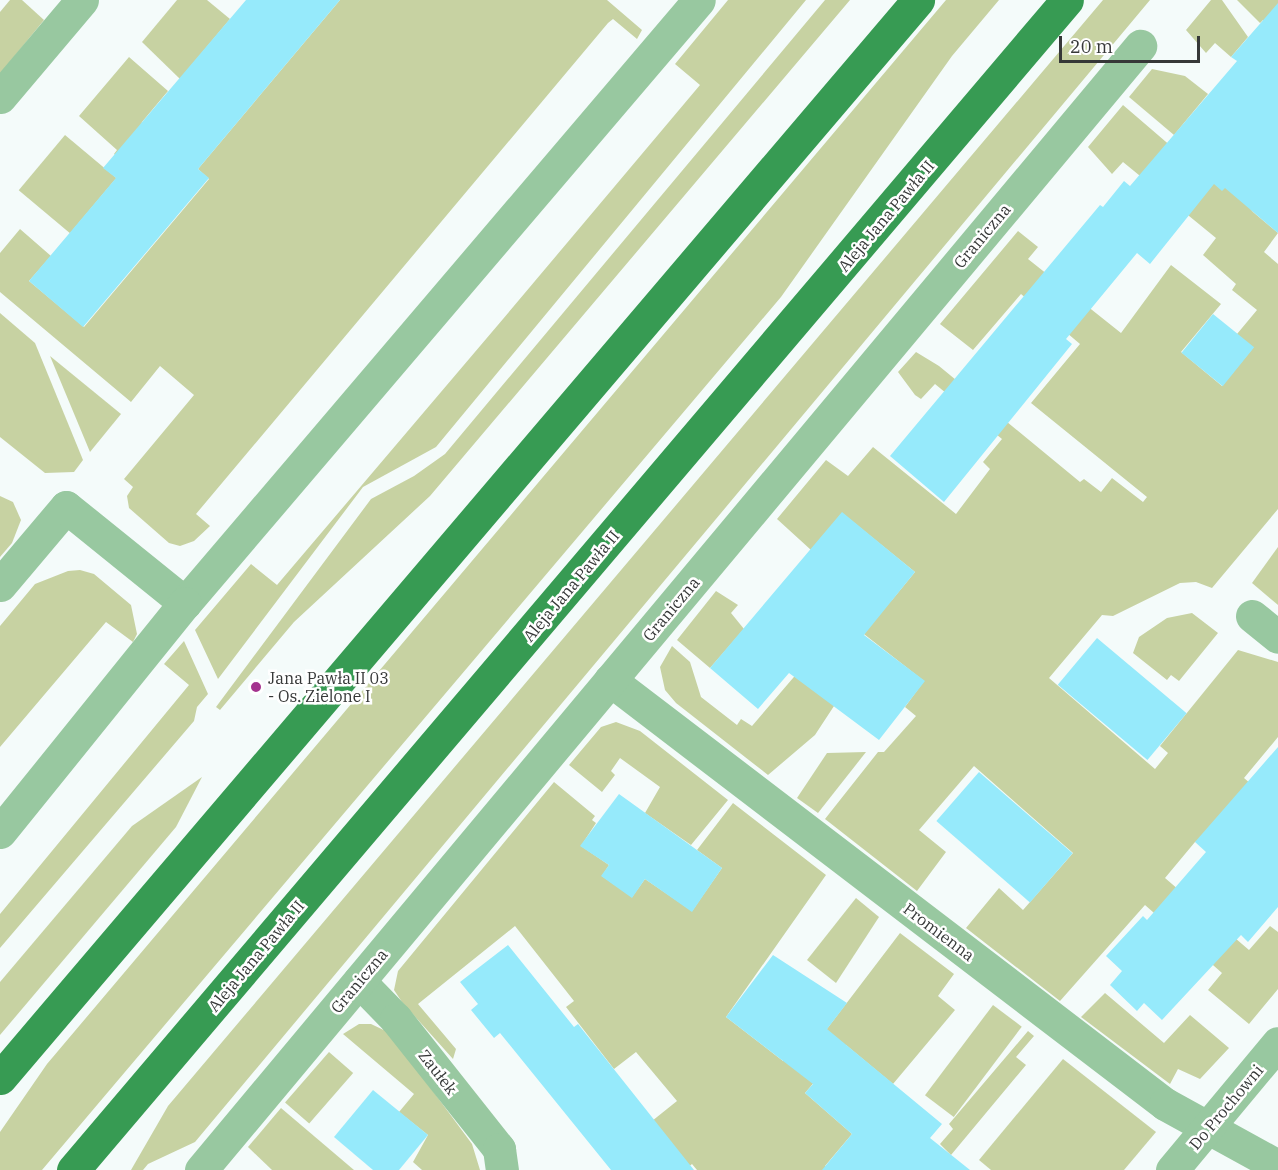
<!DOCTYPE html>
<meta charset="utf-8">
<style>
body{margin:0}
#map{position:relative;width:1278px;height:1170px;overflow:hidden;background:#f4fbfa;font-family:"IBM Plex Serif",serif}
div>[style]{position:absolute}
.green>*{inset:0;background:#c7d2a2;transform-origin:0 0}
.building>*{inset:0;background:#96eafb;transform-origin:0 0}
.minor>*{height:33px;margin:-16.5px;padding:0 16.5px;transform-origin:16.5px;border-radius:16.5px;background:#98c8a0}
.major>*{height:33px;margin:-16.5px;padding:0 16.5px;transform-origin:16.5px;border-radius:16.5px;background:#379b53}
.dots>*{width:16px;height:16px;translate:-50% -50%;box-sizing:border-box;border:3px solid #fff;border-radius:50%}
span{translate:-50% -50%;white-space:nowrap;text-align:center;line-height:1.15;-webkit-text-stroke:5px #fff;paint-order:stroke}
.street-label{font-size:16px;color:#363838}
.poi-label{font-size:16px;color:#363838}
.left{translate:0 -50%;text-align:left}
.scale{position:absolute;left:1059px;top:36px;width:141px;height:27px;box-sizing:border-box;border:3px solid #363838;border-top:0;padding-left:8px;font-size:18px;line-height:21px;white-space:nowrap;color:#363838;-webkit-text-stroke:4px #fff;paint-order:stroke}
</style>
<div id="map">
<div class="green">
<i style="clip-path:polygon(10px 0,22px 0,44px 20px,0 74px,0 12px)"></i>
<i style="clip-path:polygon(177px 0,207px 0,230px 19px,180px 79px,142px 42px)"></i>
<i style="clip-path:polygon(340px 0,607px 0,642px 30px,637px 39px,613px 19px,608px 23px,196px 514px,210px 526px,194px 541px,180px 546px,169px 543px,129px 508px,127px 496px,133px 487px,124px 479px,194px 395px,160px 366px,131px 402px,0 292px,0 253px,20px 229px,51px 256px,29px 281px,84px 327px,209px 179px,198px 169px)"></i>
<i style="clip-path:polygon(728px 0,806px 0,436px 447px,363px 487px,218px 679px,195px 630px,251px 564px,277px 585px,503px 319px,700px 85px,675px 64px)"></i>
<i style="clip-path:polygon(825px 0,850px 0,430px 496px,294px 622px,220px 710px,216px 707px,371px 499px,414px 476px,445px 454px)"></i>
<i style="clip-path:polygon(946px 0,999px 0,952px 56px,781px 297px,42px 1170px,0 1170px,0 1132px,47px 1064px)"></i>
<i style="clip-path:polygon(1103px 0,1150px 0,195px 1142px,148px 1164px,143px 1170px,131px 1170px,168px 1106px)"></i>
<i style="clip-path:polygon(1211px 0,1222px 0,1248px 37px,1231px 57px,1215px 43px,1206px 53px,1186px 30px)"></i>
<i style="clip-path:polygon(1237px 0,1278px 0,1278px 33px,1263px 20px,1260px 23px)"></i>
<i style="clip-path:polygon(129px 57px,168px 91px,142px 122px,127px 166px,114px 154px,117px 150px,79px 116px)"></i>
<i style="clip-path:polygon(1152px 69px,1185px 76px,1208px 94px,1174px 135px,1129px 97px)"></i>
<i style="clip-path:polygon(1123px 105px,1222px 190px,1229px 182px,1253px 212px,1278px 233px,1264px 252px,1278px 264px,1278px 509px,1212px 588px,1196px 582px,1180px 583px,1113px 616px,1102px 615px,1049px 678px,1155px 769px,1168px 753px,1160px 746px,1238px 650px,1278px 662px,1278px 737px,1244px 778px,1278px 807px,1195px 842px,1165px 878px,1249px 950px,1270px 926px,1278px 932px,1278px 989px,1249px 1024px,1208px 990px,1222px 973px,1145px 905px,1060px 1001px,966px 928px,999px 888px,1023px 910px,1073px 853px,974px 766px,919px 830px,946px 852px,917px 891px,825px 819px,878px 752px,884px 752px,916px 716px,905px 707px,924px 681px,846px 620px,892px 600px,915px 572px,842px 513px,811px 550px,777px 519px,826px 460px,848px 476px,873px 447px,956px 514px,990px 469px,983px 462px,1002px 439px,935px 384px,921px 399px,915px 395px,898px 372px,916px 352px,939px 366px,1080px 482px,1084px 479px,1101px 492px,1112px 478px,1143px 502px,1147px 497px,1031px 403px,1080px 344px,1021px 294px,973px 350px,940px 324px,1018px 231px,1038px 247px,1028px 259px,1121px 333px,1171px 265px,1221px 304px,1181px 352px,1222px 386px,1253px 348px,1237px 334px,1257px 310px,1232px 290px,1236px 284px,1203px 255px,1216px 238px,1123px 162px,1112px 174px,1088px 147px)"></i>
<i style="left:65px;top:135px;width:67px;height:72px;rotate:40deg"></i>
<i style="clip-path:polygon(0 313px,35px 343px,83px 460px,74px 472px,45px 473px,0 437px)"></i>
<i style="clip-path:polygon(50px 356px,121px 414px,90px 452px)"></i>
<i style="clip-path:polygon(0 496px,13px 502px,21px 520px,12px 543px,0 557px)"></i>
<i style="clip-path:polygon(1278px 547px,1278px 605px,1252px 583px)"></i>
<i style="clip-path:polygon(80px 570px,94px 574px,131px 605px,137px 634px,133px 642px,106px 622px,0 747px,0 626px,35px 584px,68px 571px)"></i>
<i style="clip-path:polygon(716px 591px,738px 605px,731px 613px,744px 629px,710px 668px,677px 640px)"></i>
<i style="clip-path:polygon(1192px 613px,1218px 633px,1179px 681px,1171px 675px,1167px 680px,1133px 653px,1139px 637px,1167px 618px)"></i>
<i style="clip-path:polygon(184px 641px,208px 694px,197px 707px,194px 721px,0 948px,0 914px,189px 685px,164px 664px)"></i>
<i style="clip-path:polygon(672px 646px,690px 662px,701px 697px,737px 725px,741px 719px,752px 726px,805px 664px,834px 706px,815px 735px,768px 775px,676px 703px,665px 690px,660px 667px)"></i>
<i style="clip-path:polygon(616px 722px,640px 731px,728px 800px,691px 845px,645px 813px,660px 787px,620px 758px,611px 771px,615px 775px,602px 792px,569px 765px,601px 727px)"></i>
<i style="clip-path:polygon(866px 752px,818px 813px,797px 798px,827px 753px)"></i>
<i style="clip-path:polygon(202px 777px,176px 827px,0 1035px,0 982px,132px 826px)"></i>
<i style="clip-path:polygon(554px 782px,595px 816px,592px 820px,596px 823px,581px 846px,609px 865px,602px 876px,632px 897px,645px 879px,692px 911px,722px 868px,697px 850px,733px 803px,826px 875px,726px 1017px,783px 1061px,820px 1038px,900px 933px,954px 974px,938px 996px,955px 1010px,893px 1084px,846px 1045px,805px 1093px,852px 1134px,825px 1166px,829px 1170px,697px 1170px,692px 1164px,687px 1168px,637px 1133px,677px 1101px,636px 1052px,614px 1069px,566px 1007px,574px 1001px,515px 926px,418px 1004px,456px 1049px,453px 1059px,402px 1002px,394px 990px,398px 971px)"></i>
<i style="clip-path:polygon(856px 898px,879px 917px,836px 983px,807px 960px)"></i>
<i style="clip-path:polygon(1105px 993px,1164px 1043px,1190px 1015px,1229px 1048px,1200px 1079px,1178px 1069px,1170px 1084px,1081px 1017px)"></i>
<i style="left:993px;top:1005px;width:36px;height:113px;rotate:37deg"></i>
<i style="clip-path:polygon(359px 1024px,371px 1024px,390px 1033px,472px 1144px,480px 1170px,422px 1170px,413px 1162px,428px 1135px,399px 1112px,414px 1094px,343px 1034px)"></i>
<i style="clip-path:polygon(1028px 1031px,1034px 1036px,1016px 1057px,1026px 1065px,951px 1155px,940px 1144px,953px 1129px,949px 1124px)"></i>
<i style="left:329px;top:1052px;width:32px;height:67px;rotate:41deg"></i>
<i style="clip-path:polygon(1063px 1059px,1156px 1132px,1124px 1170px,991px 1170px,979px 1160px)"></i>
<i style="clip-path:polygon(281px 1108px,354px 1170px,272px 1170px,248px 1147px)"></i>
</div>
<div class="building">
<i style="clip-path:polygon(246px 0,340px 0,198px 169px,209px 178px,83px 327px,29px 281px,116px 178px,103px 168px)"></i>
<i style="clip-path:polygon(1278px 3px,1278px 233px,1225px 188px,1222px 191px,1214px 184px,1150px 264px,1137px 253px,1066px 339px,1072px 344px,944px 502px,890px 456px,1100px 205px,1103px 207px,1124px 181px,1130px 186px,1237px 61px,1231px 57px)"></i>
<i style="left:1213px;top:314px;width:53px;height:50px;rotate:39deg"></i>
<i style="clip-path:polygon(842px 512px,915px 572px,864px 635px,925px 681px,879px 740px,789px 673px,758px 709px,710px 668px)"></i>
<i style="left:1097px;top:638px;width:117px;height:61px;rotate:40deg"></i>
<i style="clip-path:polygon(1278px 747px,1278px 907px,1248px 942px,1241px 935px,1162px 1020px,1144px 1003px,1137px 1011px,1110px 985px,1122px 971px,1106px 956px,1143px 916px,1147px 920px,1206px 852px,1195px 842px)"></i>
<i style="left:979px;top:772px;width:124px;height:65px;rotate:41deg"></i>
<i style="clip-path:polygon(619px 794px,722px 868px,692px 912px,645px 879px,632px 898px,601px 876px,609px 865px,580px 846px)"></i>
<i style="clip-path:polygon(508px 945px,574px 1027px,578px 1024px,694px 1170px,611px 1170px,500px 1033px,494px 1038px,471px 1010px,478px 1004px,460px 982px)"></i>
<i style="clip-path:polygon(773px 955px,847px 1003px,827px 1029px,942px 1124px,930px 1138px,970px 1170px,822px 1170px,852px 1134px,805px 1093px,813px 1084px,726px 1017px)"></i>
<i style="clip-path:polygon(373px 1090px,428px 1135px,399px 1170px,373px 1170px,334px 1137px)"></i>
</div>
<div class="minor">
<i style="left:0;top:97px;width:127px;rotate:-49.8deg"></i>
<i style="left:0;top:585px;width:102px;rotate:-49.8deg"></i>
<i style="left:66px;top:507px;width:153px;rotate:38.9deg"></i>
<i style="left:185px;top:603px;width:792px;rotate:-49.56deg"></i>
<i style="left:1252px;top:616px;width:33px;rotate:39deg"></i>
<i style="left:610px;top:680px;width:698px;rotate:37.38deg"></i>
<i style="left:1165px;top:1104px;width:129px;rotate:28.8deg"></i>
<i style="left:0;top:832px;width:294px;rotate:-51.1deg"></i>
<i style="left:359px;top:981px;width:53px;rotate:45.8deg"></i>
<i style="left:396px;top:1019px;width:166px;rotate:51.6deg"></i>
<i style="left:499px;top:1149px;width:21px;rotate:82deg"></i>
<i style="left:201px;top:1170px;width:1465px;rotate:-50.12deg"></i>
<i style="left:1172px;top:1170px;width:165px;rotate:-50.2deg"></i>
</div>
<div class="major">
<i style="left:0;top:1078px;width:1416px;rotate:-49.58deg"></i>
<i style="left:73px;top:1170px;width:1535px;rotate:-49.65deg"></i>
</div>
<div class="dots">
<i style="left:256px;top:687px;background:#a4328e"></i>
</div>
<div class="street-label">
<span style="left:886px;top:216px;rotate:-50deg">Aleja Jana Pawła II</span>
<span style="left:982px;top:236px;rotate:-50deg">Graniczna</span>
<span style="left:571px;top:586px;rotate:-50deg">Aleja Jana Pawła II</span>
<span style="left:671px;top:609px;rotate:-50deg">Graniczna</span>
<span style="left:939px;top:932px;rotate:37deg">Promienna</span>
<span style="left:256px;top:956px;rotate:-50deg">Aleja Jana Pawła II</span>
<span style="left:359px;top:981px;rotate:-50deg">Graniczna</span>
<span style="left:438px;top:1072px;rotate:52deg">Zaułek</span>
<span style="left:1226px;top:1107px;rotate:-50deg">Do Prochowni</span>
</div>
<div class="poi-label">
<span class="left" style="left:268px;top:687px">Jana Pawła II 03<br>- Os. Zielone I</span>
</div>
<div class="scale">20 m</div>
</div>
